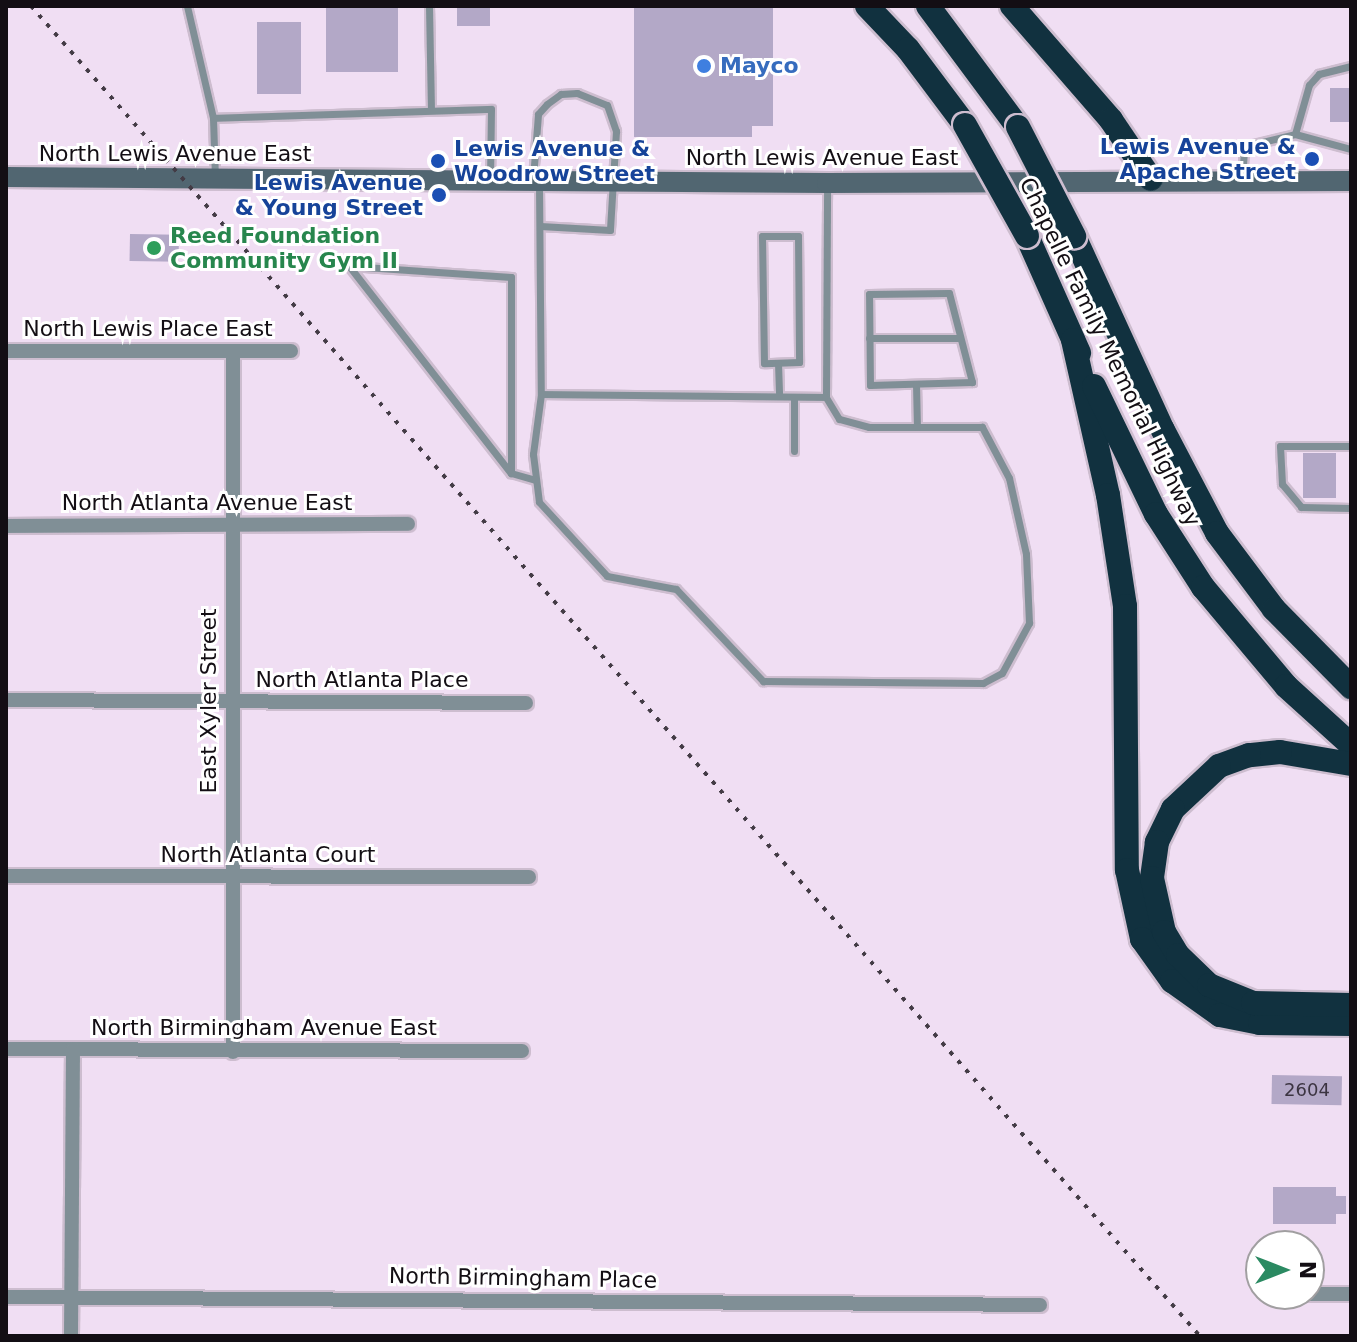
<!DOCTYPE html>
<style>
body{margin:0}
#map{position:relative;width:1357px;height:1342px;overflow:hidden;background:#f0def3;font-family:"DejaVu Sans",sans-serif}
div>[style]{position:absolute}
.building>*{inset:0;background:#b3a8c7;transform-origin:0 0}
.roads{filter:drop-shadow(2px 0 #cdbdcf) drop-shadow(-2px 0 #cdbdcf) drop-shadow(0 2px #cdbdcf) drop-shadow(0 -2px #cdbdcf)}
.service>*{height:7px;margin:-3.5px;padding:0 3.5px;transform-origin:3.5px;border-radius:3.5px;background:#808f96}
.minor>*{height:14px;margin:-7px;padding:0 7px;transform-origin:7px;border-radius:7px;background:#808f96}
.secondary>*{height:20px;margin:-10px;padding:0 10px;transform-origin:10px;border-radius:10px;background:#516671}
.motorway>*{height:24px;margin:-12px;padding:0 12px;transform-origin:12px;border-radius:12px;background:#11313f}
.rail>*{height:4px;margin-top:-2px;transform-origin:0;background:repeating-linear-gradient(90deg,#433b45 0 4px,transparent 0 12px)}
.bridges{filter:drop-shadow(2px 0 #cdbdcf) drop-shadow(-2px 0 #cdbdcf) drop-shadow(0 2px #cdbdcf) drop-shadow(0 -2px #cdbdcf)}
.motorway-bridge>*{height:24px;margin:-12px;padding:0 12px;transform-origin:12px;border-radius:12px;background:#11313f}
.dots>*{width:22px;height:22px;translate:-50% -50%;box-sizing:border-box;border:4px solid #fff;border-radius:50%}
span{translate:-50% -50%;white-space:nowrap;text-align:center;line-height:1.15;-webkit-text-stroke:6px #fff;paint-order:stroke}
.number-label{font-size:18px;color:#3b3441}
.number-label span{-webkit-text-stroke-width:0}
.shop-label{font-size:22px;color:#366cbe;font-weight:700}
.left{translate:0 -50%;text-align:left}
.transit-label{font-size:22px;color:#164399;font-weight:700}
.right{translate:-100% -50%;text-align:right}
.street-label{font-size:22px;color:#130e14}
.leisure-label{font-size:22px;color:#27864d;font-weight:700}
.frame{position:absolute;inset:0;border:8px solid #130e14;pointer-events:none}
.north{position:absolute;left:1245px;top:1230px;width:80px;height:80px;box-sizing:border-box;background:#fff;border:2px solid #a19fa1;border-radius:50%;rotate:90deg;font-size:22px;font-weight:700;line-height:32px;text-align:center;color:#130e14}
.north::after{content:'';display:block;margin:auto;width:28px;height:36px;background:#2b8a62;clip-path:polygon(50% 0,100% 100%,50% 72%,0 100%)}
</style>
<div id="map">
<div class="building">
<i style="left:326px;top:6px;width:72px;height:66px"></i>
<i style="left:457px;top:6px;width:33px;height:20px"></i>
<i style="clip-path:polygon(634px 6px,773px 6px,773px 126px,752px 126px,752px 137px,634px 137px)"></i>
<i style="left:257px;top:22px;width:44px;height:72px"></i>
<i style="left:1330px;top:88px;width:21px;height:34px"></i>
<i style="left:130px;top:234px;width:49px;height:27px;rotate:1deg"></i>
<i style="left:1303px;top:453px;width:33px;height:45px"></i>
<i style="left:1272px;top:1075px;width:70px;height:29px;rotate:1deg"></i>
<i style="clip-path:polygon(1273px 1187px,1336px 1187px,1336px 1196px,1346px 1196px,1346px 1214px,1336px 1214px,1336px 1224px,1273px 1224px)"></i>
</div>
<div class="roads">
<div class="service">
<i style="left:187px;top:6px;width:115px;rotate:76.9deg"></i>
<i style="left:213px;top:118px;width:59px;rotate:88.1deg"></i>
<i style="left:429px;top:6px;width:103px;rotate:88.9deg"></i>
<i style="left:213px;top:118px;width:278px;rotate:-1.9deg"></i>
<i style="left:491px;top:109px;width:69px;rotate:90.8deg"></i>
<i style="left:1295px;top:134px;width:51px;rotate:-74.1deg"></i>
<i style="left:1309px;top:85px;width:15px;rotate:-48deg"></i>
<i style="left:1319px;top:74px;width:33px;rotate:-14deg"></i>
<i style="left:533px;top:178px;width:64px;rotate:-85.5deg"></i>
<i style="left:538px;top:114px;width:13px;rotate:-48deg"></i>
<i style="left:547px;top:104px;width:17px;rotate:-36deg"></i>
<i style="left:561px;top:94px;width:16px;rotate:-4deg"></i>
<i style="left:577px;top:93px;width:32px;rotate:22deg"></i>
<i style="left:607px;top:105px;width:28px;rotate:71deg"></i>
<i style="left:616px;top:131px;width:99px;rotate:93.5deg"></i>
<i style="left:610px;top:230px;width:70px;rotate:-176.7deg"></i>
<i style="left:1242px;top:179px;width:27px;rotate:-86deg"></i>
<i style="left:1244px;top:152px;width:9px;rotate:-49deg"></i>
<i style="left:1250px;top:145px;width:46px;rotate:-13.7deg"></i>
<i style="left:1295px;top:134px;width:58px;rotate:15deg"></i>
<i style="left:539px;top:185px;width:209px;rotate:89.5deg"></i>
<i style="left:541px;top:394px;width:61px;rotate:97.6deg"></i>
<i style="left:533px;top:454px;width:48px;rotate:82.9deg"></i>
<i style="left:539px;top:502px;width:100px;rotate:47.4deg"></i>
<i style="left:607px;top:576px;width:70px;rotate:10.7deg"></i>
<i style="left:676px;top:589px;width:127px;rotate:46.6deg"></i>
<i style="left:763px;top:681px;width:220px;rotate:0.5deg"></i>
<i style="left:983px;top:683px;width:21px;rotate:-28deg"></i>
<i style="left:1002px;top:673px;width:57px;rotate:-61.6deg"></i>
<i style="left:1029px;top:623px;width:69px;rotate:-92.5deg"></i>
<i style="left:1026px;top:554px;width:78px;rotate:-102.6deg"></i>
<i style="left:1009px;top:478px;width:58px;rotate:-117.9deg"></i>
<i style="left:982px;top:427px;width:113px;rotate:180deg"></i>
<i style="left:869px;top:427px;width:31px;rotate:-165deg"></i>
<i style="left:839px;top:419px;width:26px;rotate:-121deg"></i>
<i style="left:826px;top:397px;width:212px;rotate:-89.7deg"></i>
<i style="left:762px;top:236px;width:36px"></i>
<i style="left:798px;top:236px;width:126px;rotate:89.5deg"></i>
<i style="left:799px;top:362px;width:35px;rotate:178deg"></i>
<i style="left:764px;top:363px;width:127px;rotate:-90.9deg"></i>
<i style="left:949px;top:293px;width:92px;rotate:75.5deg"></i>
<i style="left:972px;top:382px;width:102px;rotate:178.3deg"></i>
<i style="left:870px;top:385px;width:91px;rotate:-90.6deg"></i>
<i style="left:869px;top:294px;width:80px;rotate:-0.7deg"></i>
<i style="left:869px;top:338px;width:91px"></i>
<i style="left:778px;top:363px;width:33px;rotate:88deg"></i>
<i style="left:916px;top:384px;width:43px;rotate:88.7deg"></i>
<i style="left:541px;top:394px;width:285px;rotate:0.6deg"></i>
<i style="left:1351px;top:446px;width:71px;rotate:180deg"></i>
<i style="left:1280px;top:446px;width:38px;rotate:87deg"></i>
<i style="left:1282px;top:484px;width:30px;rotate:50deg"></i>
<i style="left:1301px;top:507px;width:50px;rotate:1.1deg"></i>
<i style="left:794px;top:451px;width:54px;rotate:-90deg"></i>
<i style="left:511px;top:473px;width:196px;rotate:-90deg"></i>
<i style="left:511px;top:277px;width:162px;rotate:-176.1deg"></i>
<i style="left:349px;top:266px;width:263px;rotate:52deg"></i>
<i style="left:511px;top:473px;width:26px;rotate:16deg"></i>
</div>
<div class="minor">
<i style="left:6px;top:351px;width:285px"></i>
<i style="left:233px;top:351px;width:701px;rotate:90deg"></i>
<i style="left:6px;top:526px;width:402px;rotate:-0.3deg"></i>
<i style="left:6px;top:700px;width:520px;rotate:0.33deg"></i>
<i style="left:6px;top:876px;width:523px;rotate:0.11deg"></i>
<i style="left:6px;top:1049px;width:516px;rotate:0.22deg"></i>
<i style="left:1308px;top:1294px;width:43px"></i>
<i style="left:6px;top:1297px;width:1034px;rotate:0.44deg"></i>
<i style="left:71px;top:1336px;width:287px;rotate:-89.6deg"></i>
</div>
<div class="secondary">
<i style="left:6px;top:177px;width:821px;rotate:0.42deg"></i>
<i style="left:827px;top:183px;width:524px;rotate:-0.22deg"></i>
</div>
<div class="motorway">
<i style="left:867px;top:6px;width:59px;rotate:46.4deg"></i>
<i style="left:908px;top:49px;width:95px;rotate:53.1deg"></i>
<i style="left:928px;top:6px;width:151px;rotate:53.4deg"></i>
<i style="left:1012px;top:6px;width:151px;rotate:49deg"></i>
<i style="left:1111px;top:120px;width:71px;rotate:55.9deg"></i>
<i style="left:1027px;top:236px;width:128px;rotate:66deg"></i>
<i style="left:1074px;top:236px;width:213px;rotate:65.4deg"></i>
<i style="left:1163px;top:430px;width:116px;rotate:62.3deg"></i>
<i style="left:1217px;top:533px;width:95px;rotate:53.1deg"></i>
<i style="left:1274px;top:609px;width:110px;rotate:45.4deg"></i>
<i style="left:1073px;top:340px;width:159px;rotate:77.3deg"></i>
<i style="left:1108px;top:495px;width:112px;rotate:81.3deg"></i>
<i style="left:1125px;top:606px;width:264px;rotate:89.6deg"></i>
<i style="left:1127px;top:870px;width:71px;rotate:77.7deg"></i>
<i style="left:1142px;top:939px;width:52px;rotate:54.5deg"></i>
<i style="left:1172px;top:981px;width:59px;rotate:35.3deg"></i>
<i style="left:1220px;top:1015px;width:41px;rotate:11.3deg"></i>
<i style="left:1260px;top:1023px;width:91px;rotate:0.6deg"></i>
<i style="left:1094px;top:386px;width:142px;rotate:64.2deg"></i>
<i style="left:1156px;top:514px;width:87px;rotate:57.2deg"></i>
<i style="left:1203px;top:587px;width:129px;rotate:50deg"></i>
<i style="left:1286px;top:686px;width:88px;rotate:42.2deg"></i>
<i style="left:1351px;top:764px;width:72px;rotate:-170.4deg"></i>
<i style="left:1280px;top:752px;width:31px;rotate:174deg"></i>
<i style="left:1249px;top:755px;width:32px;rotate:160deg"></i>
<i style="left:1219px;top:766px;width:63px;rotate:136.9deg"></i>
<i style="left:1173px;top:809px;width:37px;rotate:116deg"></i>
<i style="left:1157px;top:842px;width:36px;rotate:98deg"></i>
<i style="left:1152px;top:878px;width:55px;rotate:77.5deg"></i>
<i style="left:1164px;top:932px;width:27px;rotate:59deg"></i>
<i style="left:1178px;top:955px;width:43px;rotate:44.1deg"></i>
<i style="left:1209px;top:985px;width:48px;rotate:22.2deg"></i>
<i style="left:1253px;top:1003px;width:98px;rotate:1.2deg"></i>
</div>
</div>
<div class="rail">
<i style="left:31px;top:6px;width:1771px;rotate:48.69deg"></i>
</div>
<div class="bridges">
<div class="motorway-bridge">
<i style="left:965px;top:125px;width:127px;rotate:60.8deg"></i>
<i style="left:1018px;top:127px;width:123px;rotate:62.8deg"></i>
</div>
</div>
<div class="dots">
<i style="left:704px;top:66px;background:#3f7fe0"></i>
<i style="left:1312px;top:159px;background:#1a4fb4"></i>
<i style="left:438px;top:161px;background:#1a4fb4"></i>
<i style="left:439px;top:195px;background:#1a4fb4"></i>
<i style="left:154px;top:248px;background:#2e9e5b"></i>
</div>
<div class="number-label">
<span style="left:1307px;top:1090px">2604</span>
</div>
<div class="shop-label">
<span class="left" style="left:720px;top:66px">Mayco</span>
</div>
<div class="transit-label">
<span class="right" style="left:1296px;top:159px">Lewis Avenue &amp;<br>Apache Street</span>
<span class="left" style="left:454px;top:161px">Lewis Avenue &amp;<br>Woodrow Street</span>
<span class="right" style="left:423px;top:195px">Lewis Avenue<br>&amp; Young Street</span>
</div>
<div class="street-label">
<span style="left:175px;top:154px">North Lewis Avenue East</span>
<span style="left:822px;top:158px">North Lewis Avenue East</span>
<span style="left:148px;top:329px">North Lewis Place East</span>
<span style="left:1110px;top:352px;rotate:64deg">Chapelle Family Memorial Highway</span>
<span style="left:207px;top:503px">North Atlanta Avenue East</span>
<span style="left:362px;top:680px">North Atlanta Place</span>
<span style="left:209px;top:701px;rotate:-90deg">East Xyler Street</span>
<span style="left:268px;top:855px">North Atlanta Court</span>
<span style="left:264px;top:1028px">North Birmingham Avenue East</span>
<span style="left:523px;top:1278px;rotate:1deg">North Birmingham Place</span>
</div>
<div class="leisure-label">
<span class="left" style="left:170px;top:248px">Reed Foundation<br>Community Gym II</span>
</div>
<div class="frame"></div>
<div class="north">N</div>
</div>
